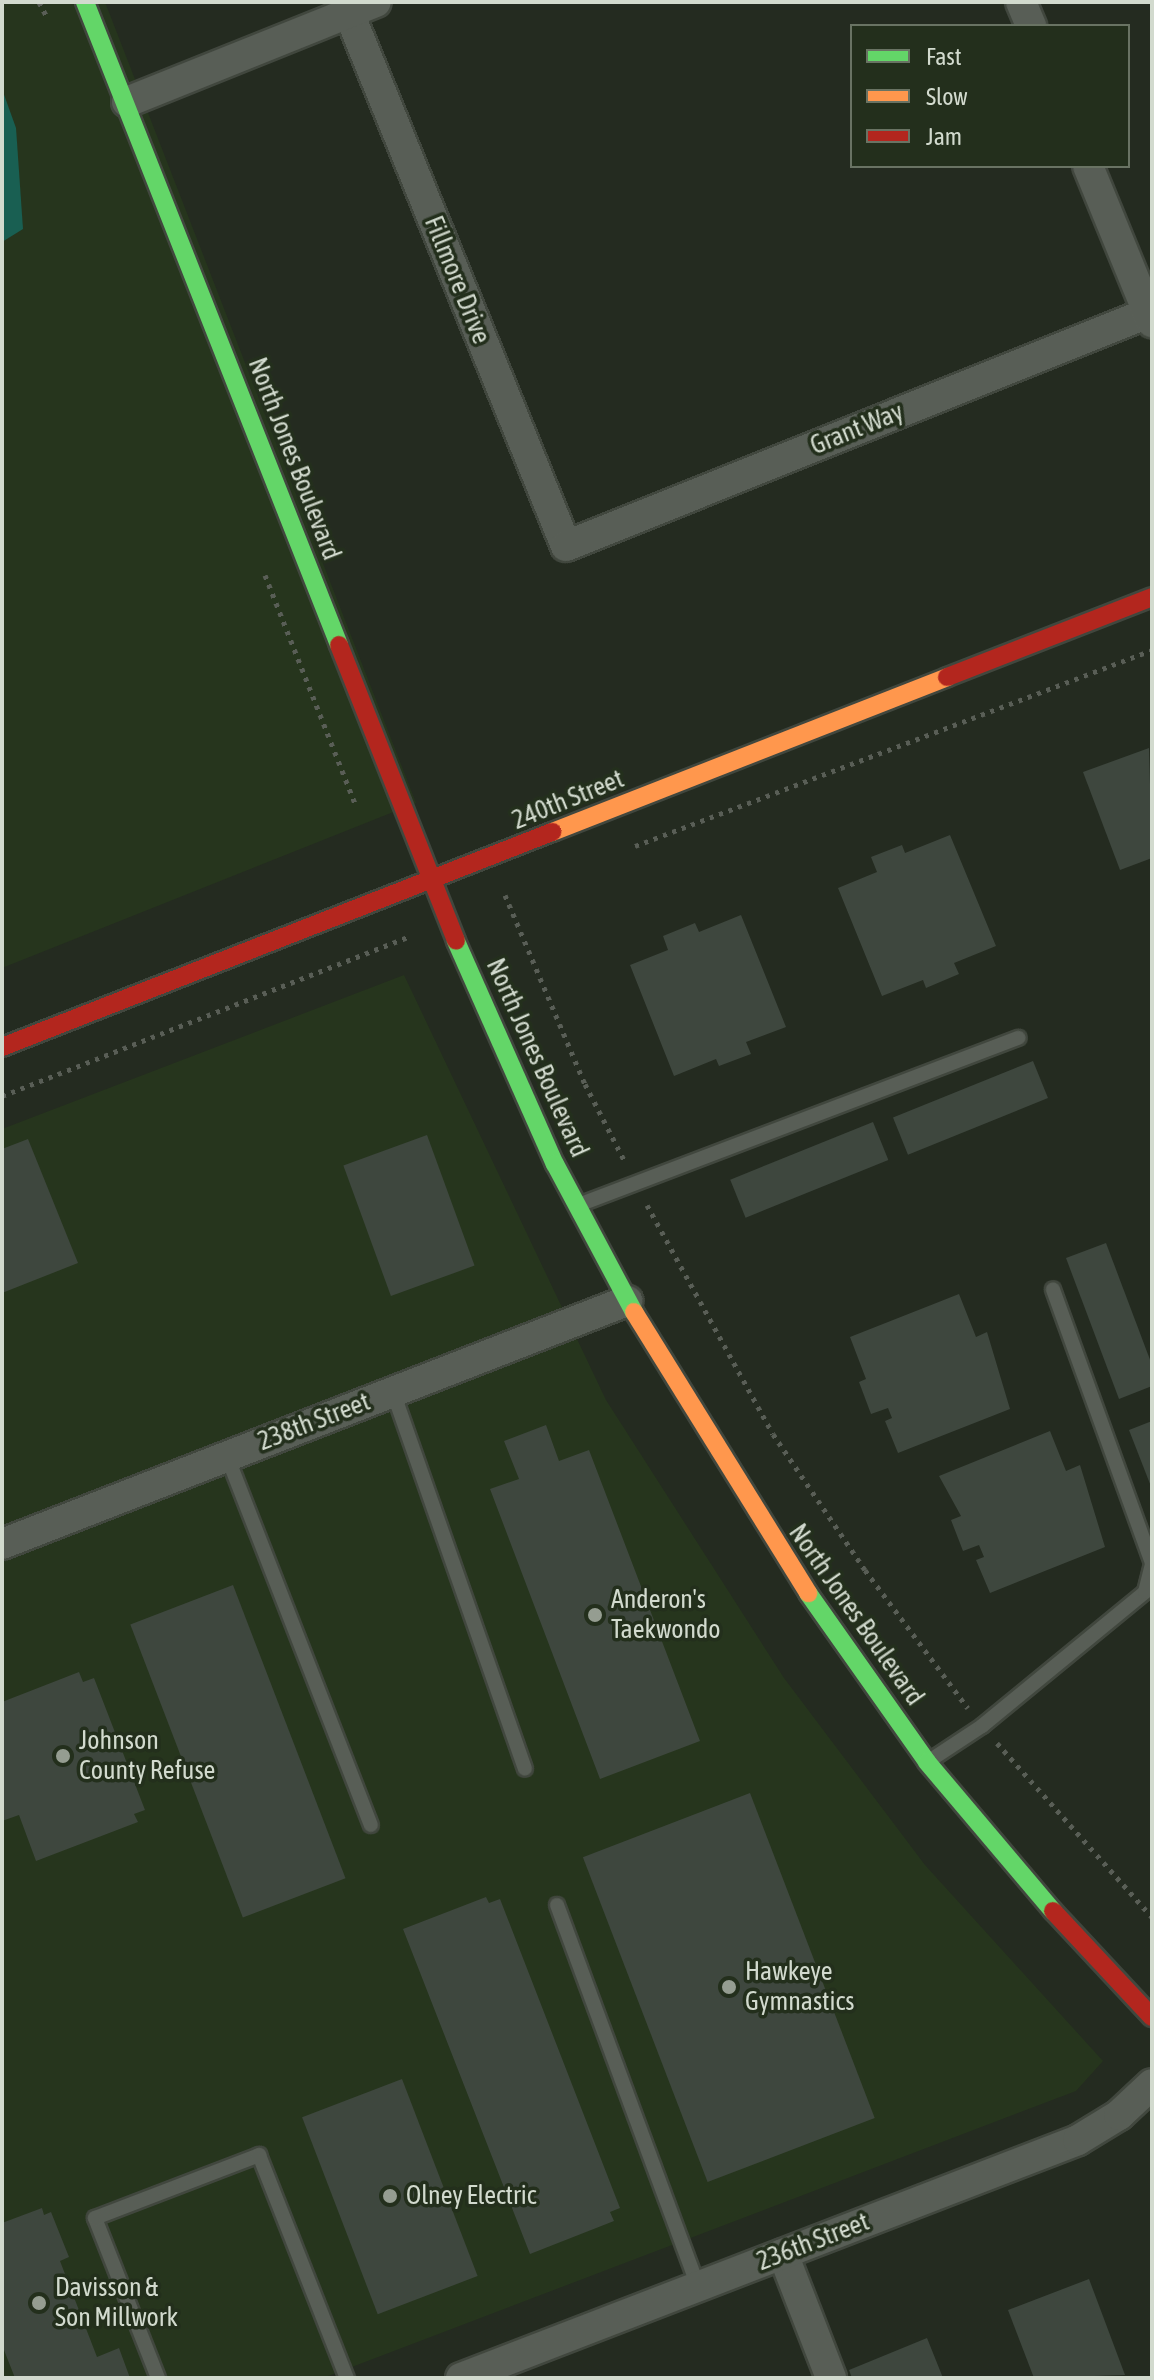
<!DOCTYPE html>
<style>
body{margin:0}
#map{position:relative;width:1154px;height:2380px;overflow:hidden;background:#242b20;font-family:"Asap Condensed",sans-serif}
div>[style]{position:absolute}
.built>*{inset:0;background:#26351d}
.water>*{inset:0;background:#195f52}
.building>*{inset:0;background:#3e473e;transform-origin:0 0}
.path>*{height:5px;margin-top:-2.5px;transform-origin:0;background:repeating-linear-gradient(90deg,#595e56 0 4px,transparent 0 10px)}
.roads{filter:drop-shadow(2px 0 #41473e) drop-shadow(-2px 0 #41473e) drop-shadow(0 2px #41473e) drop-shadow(0 -2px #41473e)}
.lane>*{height:14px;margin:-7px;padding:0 7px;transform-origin:7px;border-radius:7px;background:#585e56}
.street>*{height:30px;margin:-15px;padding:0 15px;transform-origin:15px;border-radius:15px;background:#585e56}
.fast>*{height:18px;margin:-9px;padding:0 9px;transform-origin:9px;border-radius:9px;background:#63d668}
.slow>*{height:18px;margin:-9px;padding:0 9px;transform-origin:9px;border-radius:9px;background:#ff974d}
.jam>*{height:18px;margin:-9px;padding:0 9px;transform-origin:9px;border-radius:9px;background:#b3261e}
.dots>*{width:22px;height:22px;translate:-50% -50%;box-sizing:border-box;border:4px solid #232f1c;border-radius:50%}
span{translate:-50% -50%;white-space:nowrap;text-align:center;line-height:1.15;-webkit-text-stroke:7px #232f1c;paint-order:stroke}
.street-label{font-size:26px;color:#d2dace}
.poi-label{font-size:26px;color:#d2dace}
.left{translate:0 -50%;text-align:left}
.frame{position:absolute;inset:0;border:4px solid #d2dace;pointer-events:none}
.legend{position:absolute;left:850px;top:24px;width:280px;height:144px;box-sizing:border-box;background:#232f1c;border:2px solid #697363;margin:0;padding:10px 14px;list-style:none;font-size:24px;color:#d2dace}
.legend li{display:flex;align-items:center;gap:16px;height:40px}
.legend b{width:40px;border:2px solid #697363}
</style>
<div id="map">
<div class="built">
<i style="clip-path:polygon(2px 2px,105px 2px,416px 803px,2px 968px)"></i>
<i style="clip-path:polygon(404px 975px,606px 1400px,784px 1678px,925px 1865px,1103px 2061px,1076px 2091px,323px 2378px,2px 2378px,2px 1129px)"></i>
</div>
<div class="water">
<i style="clip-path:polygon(2px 89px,16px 128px,23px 229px,2px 242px)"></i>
</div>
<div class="building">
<i style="clip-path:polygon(1149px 748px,1152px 858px,1120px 870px,1083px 772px)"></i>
<i style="clip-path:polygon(950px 835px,996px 946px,954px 963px,959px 974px,926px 988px,923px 980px,882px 996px,838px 888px,877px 872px,871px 857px,902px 845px,905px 853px)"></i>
<i style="clip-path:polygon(741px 915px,786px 1027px,746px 1042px,751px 1054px,719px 1066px,716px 1059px,674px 1076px,630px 965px,668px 950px,663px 936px,695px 923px,699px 932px)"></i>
<i style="left:1033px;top:1061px;width:40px;height:151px;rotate:68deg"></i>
<i style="left:873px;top:1122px;width:41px;height:154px;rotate:68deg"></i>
<i style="left:427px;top:1135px;width:139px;height:89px;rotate:70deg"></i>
<i style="clip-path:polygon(28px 1139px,78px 1263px,2px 1293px,2px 1149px)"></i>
<i style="clip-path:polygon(1106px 1243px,1152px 1365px,1152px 1386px,1119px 1399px,1066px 1258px)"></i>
<i style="clip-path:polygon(959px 1294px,976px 1337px,987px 1332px,1010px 1409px,898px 1453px,885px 1421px,892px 1418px,888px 1408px,871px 1414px,859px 1382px,866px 1379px,850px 1337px)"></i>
<i style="clip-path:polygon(1152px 1421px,1152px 1489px,1129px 1430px)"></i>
<i style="clip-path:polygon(546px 1425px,559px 1461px,589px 1450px,700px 1741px,600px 1779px,490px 1489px,519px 1479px,504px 1441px)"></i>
<i style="clip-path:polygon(1050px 1431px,1066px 1471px,1080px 1465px,1105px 1547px,990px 1593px,976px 1560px,984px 1557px,979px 1545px,963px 1551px,951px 1520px,961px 1516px,939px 1476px)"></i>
<i style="left:233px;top:1585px;width:314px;height:110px;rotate:69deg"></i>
<i style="clip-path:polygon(79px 1672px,83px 1682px,94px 1678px,145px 1810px,134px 1814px,138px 1822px,36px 1861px,19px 1815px,2px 1821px,2px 1702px)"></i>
<i style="left:750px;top:1793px;width:348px;height:179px;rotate:69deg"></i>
<i style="clip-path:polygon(486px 1897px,489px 1903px,500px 1899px,620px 2208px,610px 2212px,614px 2221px,530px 2254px,403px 1929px)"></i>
<i style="left:402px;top:2079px;width:211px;height:107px;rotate:69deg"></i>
<i style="clip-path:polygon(42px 2208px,44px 2215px,51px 2212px,69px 2257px,60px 2261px,97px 2357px,119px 2348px,130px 2378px,15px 2378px,2px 2345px,2px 2223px)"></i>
<i style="clip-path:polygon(1089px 2279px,1125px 2375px,1034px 2378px,1008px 2310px)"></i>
<i style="clip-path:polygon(927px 2338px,943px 2378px,852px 2378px,849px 2370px)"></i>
</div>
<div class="path">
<i style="left:39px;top:2px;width:15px;rotate:62deg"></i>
<i style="left:265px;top:575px;width:245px;rotate:68.5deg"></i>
<i style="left:635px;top:846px;width:553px;rotate:-20.76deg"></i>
<i style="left:505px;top:895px;width:205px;rotate:67.1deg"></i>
<i style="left:585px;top:1084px;width:85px;rotate:62.8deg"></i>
<i style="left:2px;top:1096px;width:439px;rotate:-21.4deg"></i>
<i style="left:647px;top:1205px;width:261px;rotate:61.2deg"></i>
<i style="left:773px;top:1434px;width:164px;rotate:55.9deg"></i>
<i style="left:865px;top:1570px;width:172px;rotate:53.3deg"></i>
<i style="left:997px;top:1743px;width:233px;rotate:48.3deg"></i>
</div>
<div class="roads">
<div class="lane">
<i style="left:581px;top:1204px;width:468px;rotate:-20.8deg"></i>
<i style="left:393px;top:1392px;width:399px;rotate:70.7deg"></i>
<i style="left:227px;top:1456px;width:396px;rotate:68.7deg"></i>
<i style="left:929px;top:1761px;width:64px;rotate:-33.4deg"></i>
<i style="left:982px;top:1726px;width:211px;rotate:-39.4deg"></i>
<i style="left:1145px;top:1592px;width:30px;rotate:-76deg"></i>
<i style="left:1152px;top:1563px;width:291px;rotate:-109.9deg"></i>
<i style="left:557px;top:1905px;width:407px;rotate:69.7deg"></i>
<i style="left:158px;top:2378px;width:172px;rotate:-111.5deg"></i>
<i style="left:95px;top:2218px;width:176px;rotate:-21deg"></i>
<i style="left:259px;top:2155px;width:240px;rotate:68.5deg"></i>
</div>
<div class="street">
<i style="left:1021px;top:2px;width:26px;rotate:67deg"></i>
<i style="left:349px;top:13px;width:575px;rotate:67.85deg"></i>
<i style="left:566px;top:546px;width:627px;rotate:-21.82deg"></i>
<i style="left:127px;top:102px;width:268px;rotate:-21.9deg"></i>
<i style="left:1088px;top:166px;width:169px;rotate:67.7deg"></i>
<i style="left:2px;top:1544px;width:671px;rotate:-21.25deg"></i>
<i style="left:783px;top:2254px;width:133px;rotate:68.8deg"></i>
<i style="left:461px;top:2378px;width:661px;rotate:-21.09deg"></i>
<i style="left:1078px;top:2140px;width:48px;rotate:-31.4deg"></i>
<i style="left:1119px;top:2115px;width:45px;rotate:-43.2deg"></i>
</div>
<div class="fast">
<i style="left:85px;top:2px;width:691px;rotate:68.44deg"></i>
<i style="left:456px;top:941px;width:244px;rotate:66.1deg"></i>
<i style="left:555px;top:1164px;width:168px;rotate:61.9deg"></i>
<i style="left:808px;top:1593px;width:207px;rotate:54.8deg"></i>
<i style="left:927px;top:1762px;width:195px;rotate:49.8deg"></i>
</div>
<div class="slow">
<i style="left:552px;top:832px;width:424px;rotate:-21.4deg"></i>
<i style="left:634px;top:1312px;width:331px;rotate:58.2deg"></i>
</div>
<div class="jam">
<i style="left:339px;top:645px;width:318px;rotate:68.4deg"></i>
<i style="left:947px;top:677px;width:220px;rotate:-21.3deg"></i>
<i style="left:2px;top:1047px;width:591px;rotate:-21.35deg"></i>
<i style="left:1053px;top:1911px;width:145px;rotate:47deg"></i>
</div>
</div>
<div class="dots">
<i style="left:595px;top:1615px;background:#959d91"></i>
<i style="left:63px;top:1756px;background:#959d91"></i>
<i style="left:729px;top:1987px;background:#959d91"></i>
<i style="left:390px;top:2196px;background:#959d91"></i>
<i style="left:39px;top:2303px;background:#959d91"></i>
</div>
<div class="street-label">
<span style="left:457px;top:280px;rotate:68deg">Fillmore Drive</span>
<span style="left:857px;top:429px;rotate:-22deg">Grant Way</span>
<span style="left:294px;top:459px;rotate:69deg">North Jones Boulevard</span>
<span style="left:568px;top:800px;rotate:-22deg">240th Street</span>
<span style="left:537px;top:1058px;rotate:66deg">North Jones Boulevard</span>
<span style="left:314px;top:1422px;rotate:-21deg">238th Street</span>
<span style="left:856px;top:1615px;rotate:55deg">North Jones Boulevard</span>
<span style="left:813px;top:2242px;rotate:-21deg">236th Street</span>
</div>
<div class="poi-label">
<span class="left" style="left:611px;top:1615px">Anderon's<br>Taekwondo</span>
<span class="left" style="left:79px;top:1756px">Johnson<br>County Refuse</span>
<span class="left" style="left:745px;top:1987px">Hawkeye<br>Gymnastics</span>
<span class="left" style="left:406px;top:2196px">Olney Electric</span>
<span class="left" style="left:55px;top:2303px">Davisson &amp;<br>Son Millwork</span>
</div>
<div class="frame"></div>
<ul class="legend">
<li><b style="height:10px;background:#63d668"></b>Fast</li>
<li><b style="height:10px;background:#ff974d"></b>Slow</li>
<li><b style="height:10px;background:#b3261e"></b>Jam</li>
</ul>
</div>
